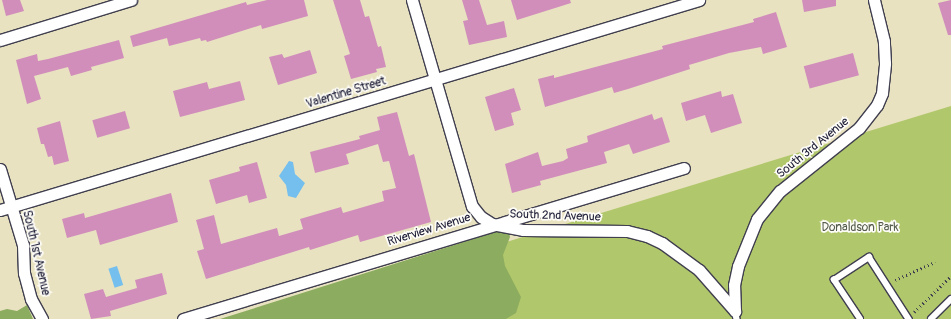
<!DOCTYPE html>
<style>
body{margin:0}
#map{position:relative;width:951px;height:319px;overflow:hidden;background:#e8e2c0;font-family:Pangolin,sans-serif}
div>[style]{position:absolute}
.green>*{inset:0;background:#b1c76b}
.forest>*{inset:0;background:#8cac5f}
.water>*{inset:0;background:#74bfed;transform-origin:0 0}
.building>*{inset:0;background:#d18ebb;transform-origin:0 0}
.path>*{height:2.5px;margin-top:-1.25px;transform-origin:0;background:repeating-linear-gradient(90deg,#403f4f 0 1px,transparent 0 4px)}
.roads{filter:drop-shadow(1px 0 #403f4f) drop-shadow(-1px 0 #403f4f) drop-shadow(0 1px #403f4f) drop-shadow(0 -1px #403f4f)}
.service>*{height:5.5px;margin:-2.75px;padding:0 2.75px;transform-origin:2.75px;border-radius:2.75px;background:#fff}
.minor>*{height:11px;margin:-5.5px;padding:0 5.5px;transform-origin:5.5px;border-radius:5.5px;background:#fff}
span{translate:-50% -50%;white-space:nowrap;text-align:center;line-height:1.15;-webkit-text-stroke:3.5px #fdfcf7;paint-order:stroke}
.street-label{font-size:12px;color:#22223b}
.park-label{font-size:12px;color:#545c4c}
</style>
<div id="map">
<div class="green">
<i style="clip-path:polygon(951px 106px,951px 319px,254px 319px)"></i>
</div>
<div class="forest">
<i style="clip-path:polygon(508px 228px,510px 237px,503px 255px,505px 266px,521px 297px,516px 313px,506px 319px,220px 319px)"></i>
<i style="clip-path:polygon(27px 305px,33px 319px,0 319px,0 311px,7px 309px,17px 311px)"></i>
</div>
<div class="water">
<i style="clip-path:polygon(289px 161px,293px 162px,295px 174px,305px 183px,296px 198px,288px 196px,286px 185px,279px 176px)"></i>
<i style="left:117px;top:266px;width:20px;height:9px;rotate:72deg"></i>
</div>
<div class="building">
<i style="clip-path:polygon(2px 0,20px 0,24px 11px,6px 16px)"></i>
<i style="clip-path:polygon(267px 0,304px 0,308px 16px,262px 29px,261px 25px,207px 42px,206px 40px,201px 41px,200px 38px,169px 46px,167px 38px,133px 47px,130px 36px,246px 2px,247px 5px)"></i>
<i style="clip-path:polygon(333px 0,360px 0,365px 17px,369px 16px,378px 47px,381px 46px,386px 67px,376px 69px,377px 72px,351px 79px,344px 56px,350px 54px)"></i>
<i style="clip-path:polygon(462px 0,479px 0,487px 25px,504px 21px,507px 37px,469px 45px,463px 21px,468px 20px)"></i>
<i style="clip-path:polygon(511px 0,570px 0,571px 3px,517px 20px)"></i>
<i style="clip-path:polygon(802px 0,836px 0,836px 6px,804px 12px)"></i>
<i style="clip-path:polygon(951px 0,951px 35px,948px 35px,938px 3px)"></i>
<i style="clip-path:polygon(776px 12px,787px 47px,763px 54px,761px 47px,729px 53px,689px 65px,690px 69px,628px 89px,614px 93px,612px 87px,545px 107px,538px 79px,554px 75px,554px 78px,663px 49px,662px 46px,754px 22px,753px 19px)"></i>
<i style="clip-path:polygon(119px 40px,124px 58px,91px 67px,92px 70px,71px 76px,68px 67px,34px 76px,41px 99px,27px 104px,16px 60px,37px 54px,38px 61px,48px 59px)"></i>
<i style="clip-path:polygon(310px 50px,317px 73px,278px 85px,269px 57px,282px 54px,284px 58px)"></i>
<i style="left:853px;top:53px;width:23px;height:51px;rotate:75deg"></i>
<i style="clip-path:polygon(240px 81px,245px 100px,180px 117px,173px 91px,207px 82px,209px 89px)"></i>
<i style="clip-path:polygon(514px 88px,521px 110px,511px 113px,514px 125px,495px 131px,485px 97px)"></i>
<i style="clip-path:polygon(721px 91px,722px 97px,733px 94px,742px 123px,711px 133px,705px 115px,686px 121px,681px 103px)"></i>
<i style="left:125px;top:111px;width:18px;height:34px;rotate:74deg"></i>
<i style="clip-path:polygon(397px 112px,409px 156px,414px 154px,431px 222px,360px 242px,358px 235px,310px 250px,309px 247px,206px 279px,197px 251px,204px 249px,196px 220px,214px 215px,221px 244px,277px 228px,279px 236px,303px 229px,300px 219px,341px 207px,343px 213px,384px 201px,382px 191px,396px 188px,389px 161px,383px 162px,378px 144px,346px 154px,349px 164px,315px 173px,310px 152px,360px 139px,359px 136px,380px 130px,377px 117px)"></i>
<i style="clip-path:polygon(652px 114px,654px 120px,662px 117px,670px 142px,633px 154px,629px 144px,604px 152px,607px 163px,540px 181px,541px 185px,512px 193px,505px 164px,538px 152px,542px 166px,563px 161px,568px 158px,566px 149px,588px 142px,587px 136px)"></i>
<i style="clip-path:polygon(60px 121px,69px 161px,54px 165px,52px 156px,48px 157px,44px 144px,41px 144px,37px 128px)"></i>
<i style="clip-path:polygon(257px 162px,267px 198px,249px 203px,247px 195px,216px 204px,209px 180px,240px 171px,239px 167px)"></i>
<i style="clip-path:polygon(171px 193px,178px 222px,100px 245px,96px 230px,67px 238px,62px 219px,84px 213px,85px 218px)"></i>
<i style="clip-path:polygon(162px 273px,167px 294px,110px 311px,111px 316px,91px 319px,84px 294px,103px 289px,106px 297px,137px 288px,135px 280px)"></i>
</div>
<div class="path">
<i style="left:895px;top:280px;width:44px;rotate:-24.2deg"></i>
<i style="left:914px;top:312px;width:52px;rotate:-44.2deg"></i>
</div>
<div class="roads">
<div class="service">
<i style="left:735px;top:311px;width:8px;rotate:76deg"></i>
<i style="left:860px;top:319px;width:47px;rotate:-123.7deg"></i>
<i style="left:834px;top:280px;width:42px;rotate:-33.3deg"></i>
<i style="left:869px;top:257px;width:74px;rotate:57.2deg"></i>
<i style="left:931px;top:319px;width:28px;rotate:-45deg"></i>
</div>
<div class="minor">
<i style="left:412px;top:0;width:215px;rotate:73.8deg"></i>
<i style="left:472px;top:206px;width:14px;rotate:51deg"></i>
<i style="left:481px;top:217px;width:13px;rotate:32deg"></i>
<i style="left:492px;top:224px;width:32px;rotate:11deg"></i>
<i style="left:523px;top:230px;width:104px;rotate:0.6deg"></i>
<i style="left:627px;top:231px;width:21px;rotate:14deg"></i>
<i style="left:647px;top:236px;width:17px;rotate:25deg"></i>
<i style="left:662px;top:243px;width:46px;rotate:36.1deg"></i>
<i style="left:699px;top:270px;width:55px;rotate:48.7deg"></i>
<i style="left:0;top:40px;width:137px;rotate:-17deg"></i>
<i style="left:0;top:169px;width:79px;rotate:73.2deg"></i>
<i style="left:23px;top:245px;width:28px;rotate:88deg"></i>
<i style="left:24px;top:273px;width:27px;rotate:75deg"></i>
<i style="left:31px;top:299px;width:23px;rotate:61deg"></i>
<i style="left:0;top:210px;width:730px;rotate:-16.72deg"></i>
<i style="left:735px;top:311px;width:26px;rotate:-92deg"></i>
<i style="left:734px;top:285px;width:19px;rotate:-78deg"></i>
<i style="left:738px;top:266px;width:51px;rotate:-68deg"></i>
<i style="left:757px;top:219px;width:36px;rotate:-51deg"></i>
<i style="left:780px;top:191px;width:101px;rotate:-38.6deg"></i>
<i style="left:859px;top:128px;width:29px;rotate:-52deg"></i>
<i style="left:877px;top:105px;width:13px;rotate:-67deg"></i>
<i style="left:882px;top:93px;width:30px;rotate:-84deg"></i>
<i style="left:885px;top:63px;width:22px;rotate:-93deg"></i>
<i style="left:884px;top:41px;width:42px;rotate:-103.7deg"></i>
<i style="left:183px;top:319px;width:523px;rotate:-16.77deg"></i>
</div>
</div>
<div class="street-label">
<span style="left:346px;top:93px;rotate:-17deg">Valentine Street</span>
<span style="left:813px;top:148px;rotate:-39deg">South 3rd Avenue</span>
<span style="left:555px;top:216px;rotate:2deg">South 2nd Avenue</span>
<span style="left:429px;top:230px;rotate:-17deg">Riverview Avenue</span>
<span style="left:36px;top:253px;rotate:77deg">South 1st Avenue</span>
</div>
<div class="park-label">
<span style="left:860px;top:228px">Donaldson Park</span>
</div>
</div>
